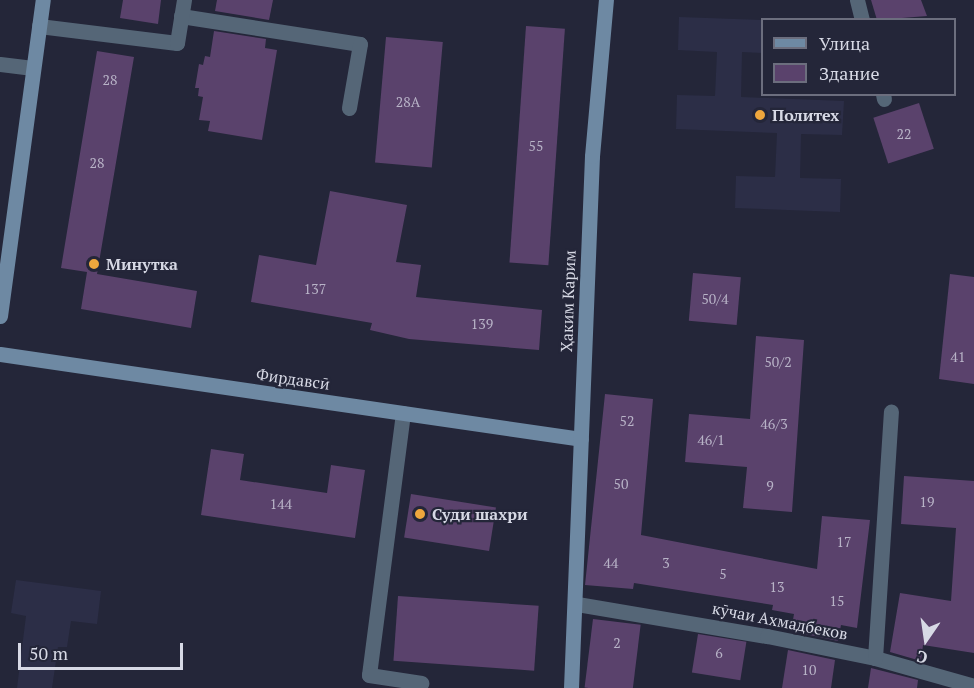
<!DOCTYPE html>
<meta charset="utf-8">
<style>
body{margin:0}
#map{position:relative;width:974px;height:688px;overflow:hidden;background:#242639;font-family:"PT Serif",serif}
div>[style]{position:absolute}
.built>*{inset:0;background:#2c2e47}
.building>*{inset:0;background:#5a426c;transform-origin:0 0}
.street>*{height:15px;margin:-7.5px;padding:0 7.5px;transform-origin:7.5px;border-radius:7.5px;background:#567}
.secondary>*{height:15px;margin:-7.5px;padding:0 7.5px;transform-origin:7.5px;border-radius:7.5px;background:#6e89a3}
.dots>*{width:16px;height:16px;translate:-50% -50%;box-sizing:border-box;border:3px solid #242639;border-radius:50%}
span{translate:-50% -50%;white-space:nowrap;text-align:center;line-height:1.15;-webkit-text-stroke:4.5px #242639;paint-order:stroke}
.number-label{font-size:14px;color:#b8b3c7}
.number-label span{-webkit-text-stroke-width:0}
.poi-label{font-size:16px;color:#d7d9e5;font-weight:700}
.left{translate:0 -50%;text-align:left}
.street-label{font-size:16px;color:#d7d9e5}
.legend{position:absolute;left:761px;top:18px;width:195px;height:78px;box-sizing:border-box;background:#242639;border:2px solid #6c6e7e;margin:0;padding:8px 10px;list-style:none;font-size:18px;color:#d7d9e5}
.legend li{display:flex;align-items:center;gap:12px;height:30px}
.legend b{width:30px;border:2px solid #6c6e7e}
.north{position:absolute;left:896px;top:610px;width:60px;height:60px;-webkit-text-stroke:4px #242639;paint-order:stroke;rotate:193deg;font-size:16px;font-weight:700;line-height:24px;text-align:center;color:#d7d9e5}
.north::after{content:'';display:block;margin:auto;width:21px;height:27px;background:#d7d9e5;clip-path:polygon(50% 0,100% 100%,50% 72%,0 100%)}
.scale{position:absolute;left:18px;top:643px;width:165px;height:27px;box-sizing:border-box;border:3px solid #d7d9e5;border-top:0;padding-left:8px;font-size:18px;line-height:21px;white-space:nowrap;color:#d7d9e5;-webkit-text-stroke:4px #242639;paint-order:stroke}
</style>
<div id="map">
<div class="built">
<i style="clip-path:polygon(679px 17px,762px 20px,762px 53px,742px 52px,741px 97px,844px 101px,842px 135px,801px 134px,800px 178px,841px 179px,840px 212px,735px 208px,736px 176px,775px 177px,777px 133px,676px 129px,677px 95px,715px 96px,717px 52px,678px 50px)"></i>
<i style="clip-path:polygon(16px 580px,101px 591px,97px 624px,71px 621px,67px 647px,58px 647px,52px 688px,17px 688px,26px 616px,11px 613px)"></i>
</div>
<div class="building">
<i style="clip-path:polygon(123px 0,161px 0,158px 24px,120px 18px)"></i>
<i style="clip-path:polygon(217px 0,273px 0,269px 20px,215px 11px)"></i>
<i style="clip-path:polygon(871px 0,921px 0,927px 16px,877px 20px)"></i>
<i style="left:526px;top:26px;width:39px;height:237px;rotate:4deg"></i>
<i style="clip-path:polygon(214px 31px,266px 39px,265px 48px,277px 50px,262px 140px,208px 131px,210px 121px,199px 120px,203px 97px,198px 96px,199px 88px,195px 88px,199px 64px,203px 65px,205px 56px,210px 57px)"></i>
<i style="left:386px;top:37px;width:57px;height:126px;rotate:5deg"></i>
<i style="clip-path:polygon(97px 51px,134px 57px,97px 274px,197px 291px,191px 328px,81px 309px,87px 272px,61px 268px)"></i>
<i style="left:919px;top:103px;width:48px;height:48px;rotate:72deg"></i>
<i style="clip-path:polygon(330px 191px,407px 205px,396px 262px,421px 265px,416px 297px,542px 310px,539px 350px,409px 339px,370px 330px,372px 323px,251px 302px,259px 255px,316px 265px)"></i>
<i style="left:693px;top:273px;width:48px;height:48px;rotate:5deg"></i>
<i style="clip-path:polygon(950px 274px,974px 277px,974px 384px,939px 379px)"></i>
<i style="clip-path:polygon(756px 336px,804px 340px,792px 512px,743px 508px,747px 467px,685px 462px,689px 414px,750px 419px)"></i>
<i style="clip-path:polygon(605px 394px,653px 399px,641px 535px,817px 569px,822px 516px,870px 520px,857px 628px,841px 625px,838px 641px,791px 631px,794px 614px,772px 610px,773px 605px,634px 583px,633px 589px,585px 585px)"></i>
<i style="clip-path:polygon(211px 449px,244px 454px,240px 480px,327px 493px,331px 465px,365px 470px,355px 538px,201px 515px)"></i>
<i style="clip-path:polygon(904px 476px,974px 481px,974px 653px,923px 645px,921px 661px,890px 652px,900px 593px,951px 601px,956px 528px,901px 524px)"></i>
<i style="left:411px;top:494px;width:86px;height:44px;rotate:9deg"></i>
<i style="left:398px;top:596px;width:141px;height:65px;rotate:4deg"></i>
<i style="left:593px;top:619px;width:48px;height:69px;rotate:7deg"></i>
<i style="left:698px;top:634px;width:49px;height:39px;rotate:9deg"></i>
<i style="clip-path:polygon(788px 650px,835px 660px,831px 688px,782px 688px)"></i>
<i style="clip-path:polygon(871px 668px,918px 680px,917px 688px,868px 688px)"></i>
</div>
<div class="street">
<i style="left:857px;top:0;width:21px;rotate:76deg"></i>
<i style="left:181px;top:16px;width:181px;rotate:8.9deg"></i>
<i style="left:360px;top:44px;width:65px;rotate:99.8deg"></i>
<i style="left:39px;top:26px;width:139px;rotate:7deg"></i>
<i style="left:177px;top:43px;width:44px;rotate:-80.8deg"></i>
<i style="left:0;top:64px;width:33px;rotate:7deg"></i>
<i style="left:883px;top:94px;width:5px;rotate:79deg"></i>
<i style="left:403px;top:413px;width:264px;rotate:97.4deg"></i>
<i style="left:369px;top:675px;width:53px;rotate:8.7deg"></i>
<i style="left:577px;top:604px;width:193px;rotate:9.6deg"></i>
<i style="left:767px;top:636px;width:110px;rotate:11.5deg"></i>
<i style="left:875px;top:658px;width:103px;rotate:15.8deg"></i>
<i style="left:875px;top:658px;width:247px;rotate:-86.3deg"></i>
</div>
<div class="secondary">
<i style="left:0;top:316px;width:319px;rotate:-82.3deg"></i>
<i style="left:0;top:354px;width:587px;rotate:8.32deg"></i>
<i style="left:571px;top:688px;width:532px;rotate:-87.74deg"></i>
<i style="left:592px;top:156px;width:157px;rotate:-84.9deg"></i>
</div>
<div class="dots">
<i style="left:760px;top:115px;background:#efa73d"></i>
<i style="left:94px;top:264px;background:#efa73d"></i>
<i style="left:420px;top:514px;background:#efa73d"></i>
</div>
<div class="number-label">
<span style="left:110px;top:80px">28</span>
<span style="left:408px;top:102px">28А</span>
<span style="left:904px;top:134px">22</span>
<span style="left:536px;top:146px">55</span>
<span style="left:97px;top:163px">28</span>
<span style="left:315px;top:289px">137</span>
<span style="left:715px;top:299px">50/4</span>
<span style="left:482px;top:324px">139</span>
<span style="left:958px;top:357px">41</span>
<span style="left:778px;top:362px">50/2</span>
<span style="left:627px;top:421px">52</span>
<span style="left:774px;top:424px">46/3</span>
<span style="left:711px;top:440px">46/1</span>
<span style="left:621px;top:484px">50</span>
<span style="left:770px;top:486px">9</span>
<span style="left:927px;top:502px">19</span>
<span style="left:281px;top:504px">144</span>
<span style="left:844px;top:542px">17</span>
<span style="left:611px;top:563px">44</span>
<span style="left:666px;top:563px">3</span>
<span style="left:723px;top:574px">5</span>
<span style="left:777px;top:587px">13</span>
<span style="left:837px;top:601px">15</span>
<span style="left:617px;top:643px">2</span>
<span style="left:719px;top:653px">6</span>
<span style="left:809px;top:670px">10</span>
</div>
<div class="poi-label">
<span class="left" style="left:772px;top:115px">Политех</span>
<span class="left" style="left:106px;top:264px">Минутка</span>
<span class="left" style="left:432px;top:514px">Суди шахри</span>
</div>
<div class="street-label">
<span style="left:568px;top:301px;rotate:-88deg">Ҳаким Карим</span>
<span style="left:293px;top:379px;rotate:8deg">Фирдавсӣ</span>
<span style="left:780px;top:621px;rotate:11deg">кӯчаи Ахмадбеков</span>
</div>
<ul class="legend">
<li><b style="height:8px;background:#6e89a3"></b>Улица</li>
<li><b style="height:16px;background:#5a426c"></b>Здание</li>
</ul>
<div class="north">С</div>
<div class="scale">50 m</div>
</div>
